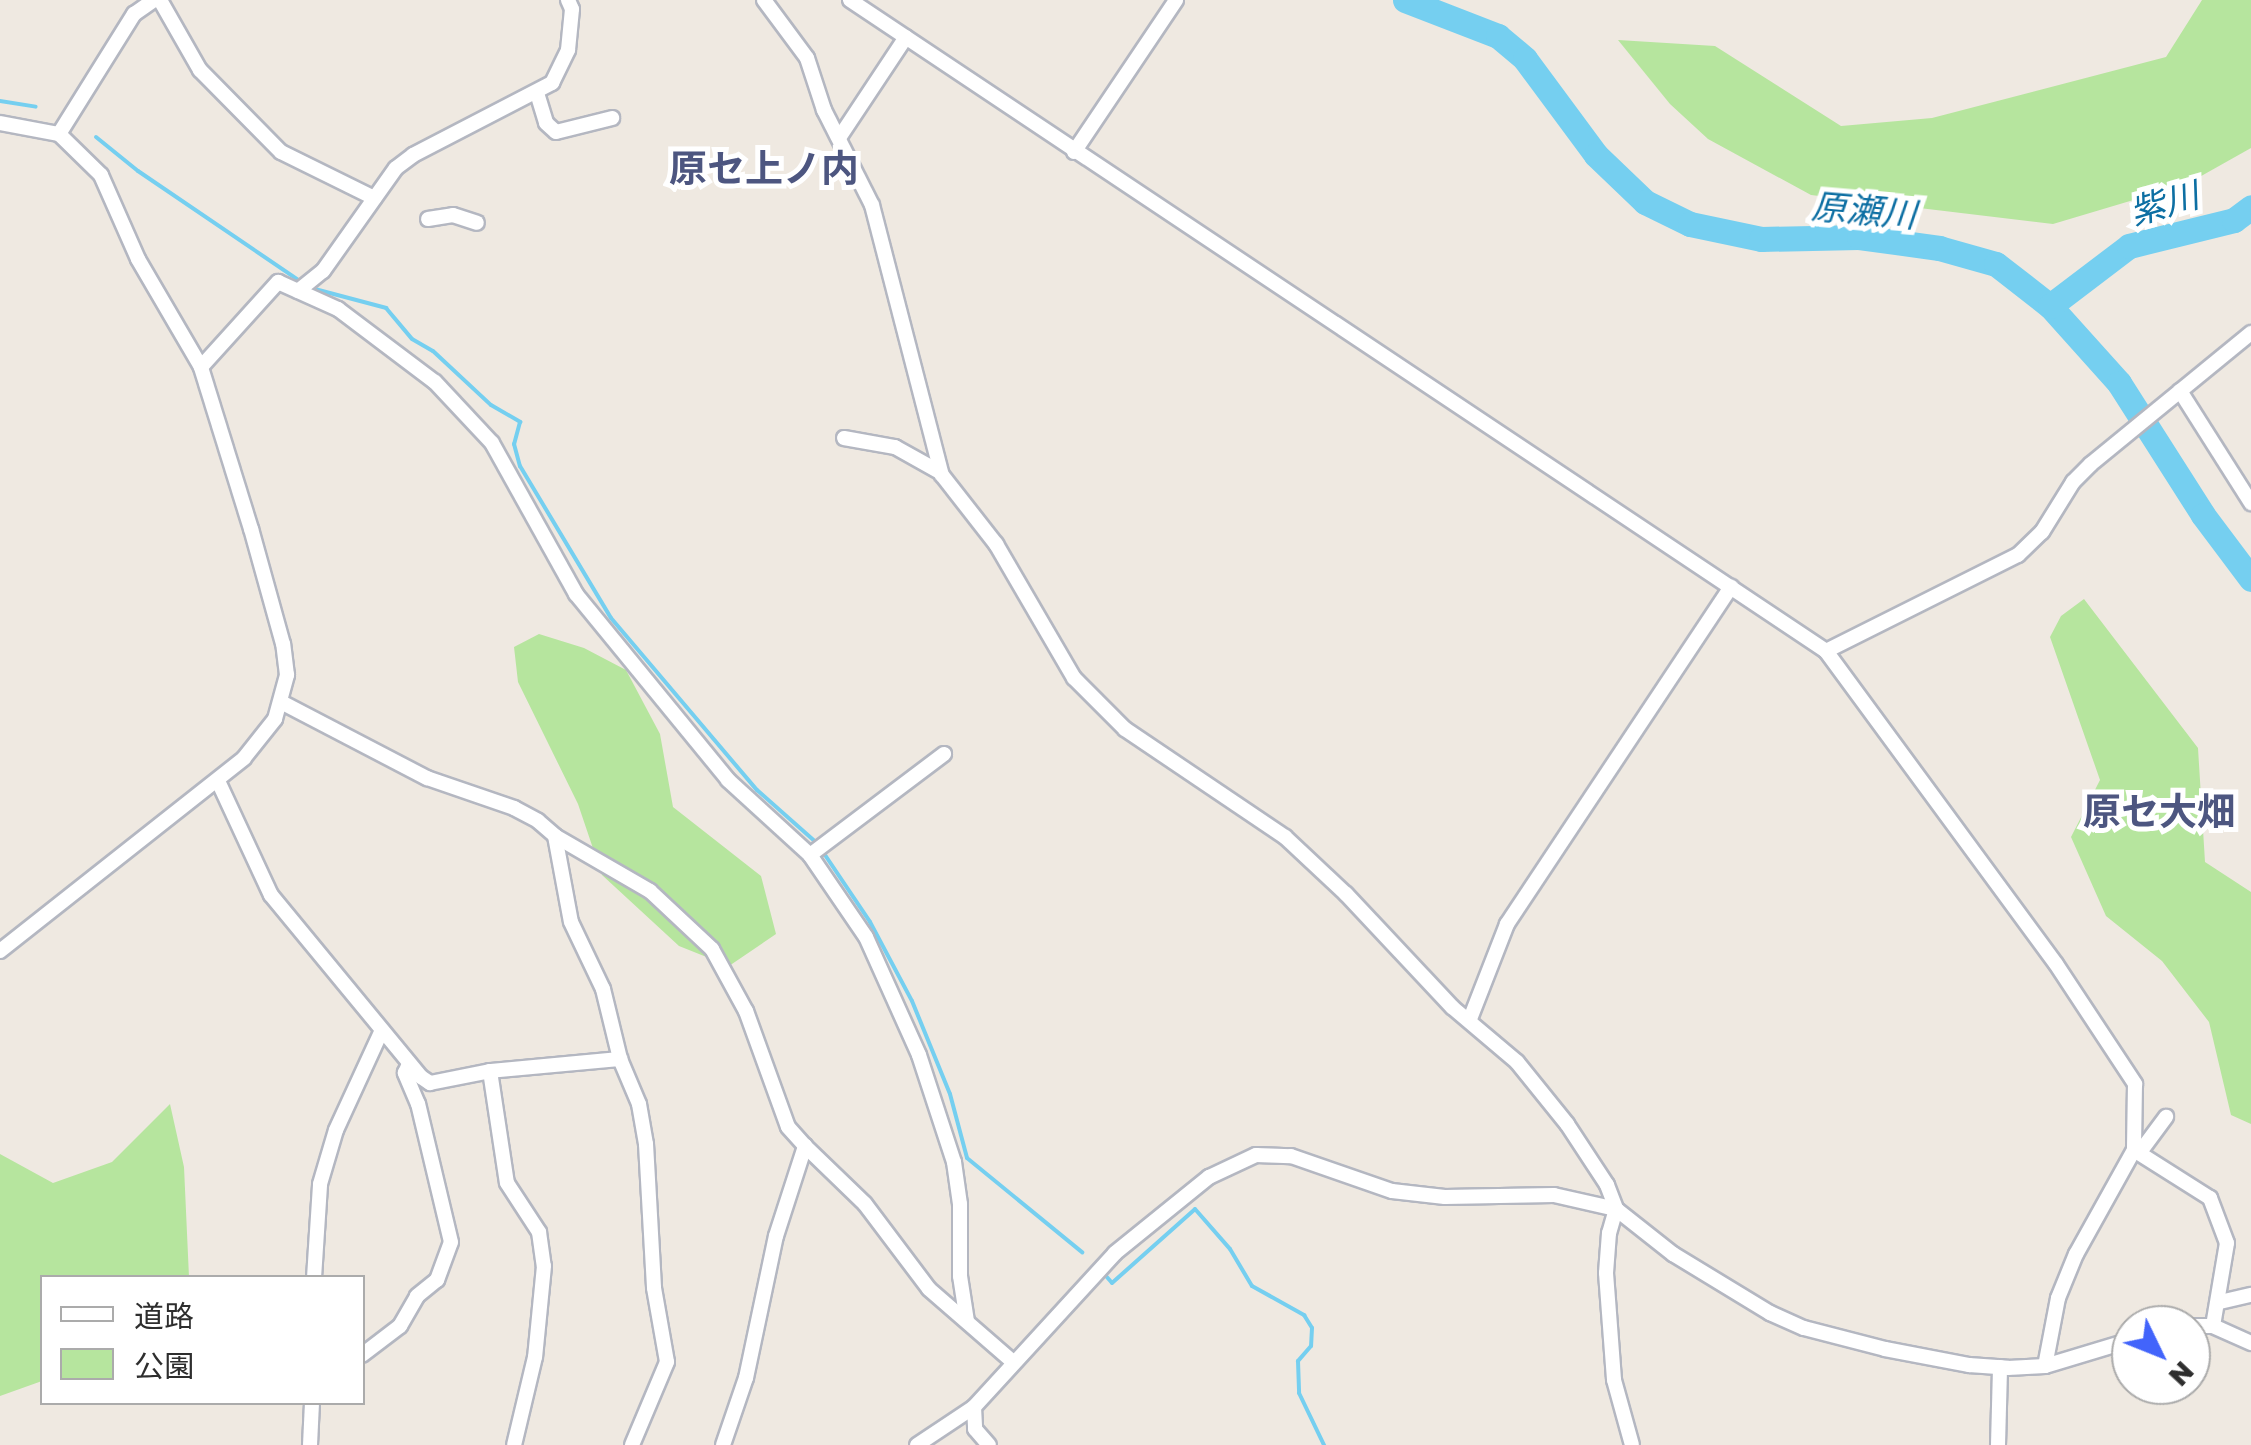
<!DOCTYPE html>
<meta charset="utf-8">
<style>
body{margin:0}
#map{position:relative;width:2251px;height:1445px;overflow:hidden;background:#efe9e1;font-family:"Golos Text","Noto Sans JP",sans-serif}
div>[style]{position:absolute}
.green>*{inset:0;background:#b6e59e}
.stream>*{height:4px;margin:-2px;padding:0 2px;transform-origin:2px;border-radius:2px;background:#75cff0}
.river>*{height:25px;margin:-12.5px;padding:0 12.5px;transform-origin:12.5px;border-radius:12.5px;background:#75cff0}
.roads{filter:drop-shadow(2px 0 #b4b7c1) drop-shadow(-2px 0 #b4b7c1) drop-shadow(0 2px #b4b7c1) drop-shadow(0 -2px #b4b7c1)}
.minor>*{height:14px;margin:-7px;padding:0 7px;transform-origin:7px;border-radius:7px;background:#fff}
span{translate:-50% -50%;white-space:nowrap;text-align:center;line-height:1.15;-webkit-text-stroke:10px #fff;paint-order:stroke}
.water-label{font-size:35px;color:#0d6fa3;font-style:italic}
.quarter-label{font-size:38px;color:#4d5680;font-weight:700}
.legend{position:absolute;left:40px;top:1275px;width:325px;height:130px;box-sizing:border-box;background:#fff;border:2px solid #ababab;margin:0;padding:12px 18px;list-style:none;font-size:30px;color:#2e2e2e}
.legend li{display:flex;align-items:center;gap:20px;height:50px}
.legend b{width:50px;border:2px solid #ababab}
.north{position:absolute;left:2111px;top:1305px;width:100px;height:100px;box-sizing:border-box;background:#fff;border:2px solid #ababab;border-radius:50%;rotate:133deg;font-size:28px;font-weight:700;line-height:40px;text-align:center;color:#2e2e2e}
.north::after{content:'';display:block;margin:auto;width:35px;height:45px;background:#4264fb;clip-path:polygon(50% 0,100% 100%,50% 72%,0 100%)}
</style>
<div id="map">
<div class="green">
<i style="clip-path:polygon(2202px 0,2251px 0,2251px 148px,2187px 184px,2053px 224px,1811px 195px,1708px 139px,1670px 104px,1618px 40px,1715px 46px,1841px 126px,1932px 118px,2166px 57px)"></i>
<i style="clip-path:polygon(2084px 599px,2198px 748px,2205px 862px,2251px 892px,2251px 1124px,2231px 1115px,2209px 1022px,2162px 961px,2106px 916px,2071px 837px,2100px 780px,2050px 637px,2061px 616px)"></i>
<i style="clip-path:polygon(539px 634px,584px 648px,626px 670px,660px 734px,673px 807px,761px 876px,776px 934px,729px 966px,679px 946px,602px 875px,578px 804px,518px 682px,514px 647px)"></i>
<i style="clip-path:polygon(170px 1104px,184px 1167px,189px 1277px,42px 1278px,42px 1381px,0 1396px,0 1154px,53px 1183px,112px 1162px)"></i>
</div>
<div class="stream">
<i style="left:0;top:101px;width:36px;rotate:9deg"></i>
<i style="left:96px;top:137px;width:54px;rotate:39deg"></i>
<i style="left:138px;top:171px;width:199px;rotate:34.2deg"></i>
<i style="left:311px;top:288px;width:78px;rotate:14.9deg"></i>
<i style="left:386px;top:308px;width:40px;rotate:50deg"></i>
<i style="left:412px;top:339px;width:24px;rotate:30deg"></i>
<i style="left:433px;top:351px;width:79px;rotate:43deg"></i>
<i style="left:491px;top:405px;width:34px;rotate:30deg"></i>
<i style="left:520px;top:422px;width:23px;rotate:105deg"></i>
<i style="left:514px;top:444px;width:23px;rotate:75deg"></i>
<i style="left:520px;top:466px;width:177px;rotate:59.1deg"></i>
<i style="left:611px;top:618px;width:226px;rotate:49.7deg"></i>
<i style="left:757px;top:790px;width:81px;rotate:41.5deg"></i>
<i style="left:823px;top:852px;width:84px;rotate:56.1deg"></i>
<i style="left:870px;top:922px;width:89px;rotate:62deg"></i>
<i style="left:912px;top:1001px;width:100px;rotate:67.8deg"></i>
<i style="left:950px;top:1094px;width:66px;rotate:75.1deg"></i>
<i style="left:967px;top:1158px;width:149px;rotate:39.3deg"></i>
<i style="left:1106px;top:1276px;width:9px;rotate:49deg"></i>
<i style="left:1112px;top:1283px;width:111px;rotate:-41.7deg"></i>
<i style="left:1195px;top:1209px;width:53px;rotate:48.8deg"></i>
<i style="left:1230px;top:1249px;width:43px;rotate:59.3deg"></i>
<i style="left:1252px;top:1286px;width:60px;rotate:29.1deg"></i>
<i style="left:1304px;top:1315px;width:15px;rotate:58deg"></i>
<i style="left:1312px;top:1328px;width:18px;rotate:93deg"></i>
<i style="left:1311px;top:1346px;width:20px;rotate:131deg"></i>
<i style="left:1298px;top:1361px;width:32px;rotate:88deg"></i>
<i style="left:1299px;top:1393px;width:58px;rotate:64.3deg"></i>
</div>
<div class="river">
<i style="left:1405px;top:0;width:100px;rotate:21.2deg"></i>
<i style="left:1498px;top:36px;width:35px;rotate:40deg"></i>
<i style="left:1525px;top:59px;width:119px;rotate:53.5deg"></i>
<i style="left:1596px;top:155px;width:68px;rotate:43.8deg"></i>
<i style="left:1645px;top:202px;width:50px;rotate:26.1deg"></i>
<i style="left:1690px;top:224px;width:73px;rotate:11.9deg"></i>
<i style="left:1761px;top:239px;width:98px;rotate:-1.2deg"></i>
<i style="left:1859px;top:237px;width:81px;rotate:7.8deg"></i>
<i style="left:1939px;top:248px;width:59px;rotate:15.7deg"></i>
<i style="left:1996px;top:264px;width:68px;rotate:37.9deg"></i>
<i style="left:2050px;top:306px;width:103px;rotate:48.1deg"></i>
<i style="left:2119px;top:383px;width:156px;rotate:57.5deg"></i>
<i style="left:2203px;top:515px;width:80px;rotate:53.1deg"></i>
<i style="left:2050px;top:306px;width:99px;rotate:-37.2deg"></i>
<i style="left:2129px;top:246px;width:108px;rotate:-13.9deg"></i>
<i style="left:2234px;top:220px;width:21px;rotate:-37deg"></i>
</div>
<div class="roads">
<div class="minor">
<i style="left:160px;top:0;width:81px;rotate:60.3deg"></i>
<i style="left:200px;top:70px;width:115px;rotate:45.4deg"></i>
<i style="left:281px;top:152px;width:104px;rotate:26.3deg"></i>
<i style="left:764px;top:0;width:72px;rotate:53.4deg"></i>
<i style="left:807px;top:58px;width:55px;rotate:71.9deg"></i>
<i style="left:824px;top:110px;width:106px;rotate:63.2deg"></i>
<i style="left:872px;top:205px;width:279px;rotate:75.5deg"></i>
<i style="left:942px;top:475px;width:88px;rotate:52deg"></i>
<i style="left:996px;top:544px;width:155px;rotate:59.8deg"></i>
<i style="left:1074px;top:678px;width:72px;rotate:45deg"></i>
<i style="left:1125px;top:729px;width:193px;rotate:34deg"></i>
<i style="left:1285px;top:837px;width:83px;rotate:43.1deg"></i>
<i style="left:1346px;top:894px;width:155px;rotate:46.8deg"></i>
<i style="left:1452px;top:1007px;width:85px;rotate:40.2deg"></i>
<i style="left:1517px;top:1062px;width:80px;rotate:51.1deg"></i>
<i style="left:1567px;top:1124px;width:73px;rotate:56.7deg"></i>
<i style="left:1607px;top:1185px;width:26px;rotate:69deg"></i>
<i style="left:1616px;top:1209px;width:25px;rotate:106deg"></i>
<i style="left:1609px;top:1233px;width:40px;rotate:94.3deg"></i>
<i style="left:1606px;top:1273px;width:107px;rotate:85.7deg"></i>
<i style="left:1614px;top:1380px;width:67px;rotate:74.5deg"></i>
<i style="left:850px;top:0;width:1173px;rotate:33.7deg"></i>
<i style="left:1826px;top:651px;width:388px;rotate:53.7deg"></i>
<i style="left:2056px;top:964px;width:144px;rotate:56.6deg"></i>
<i style="left:2135px;top:1084px;width:66px;rotate:90.9deg"></i>
<i style="left:2134px;top:1150px;width:119px;rotate:119.1deg"></i>
<i style="left:2076px;top:1254px;width:48px;rotate:112.2deg"></i>
<i style="left:2058px;top:1298px;width:69px;rotate:100.8deg"></i>
<i style="left:537px;top:93px;width:31px;rotate:73deg"></i>
<i style="left:546px;top:123px;width:13px;rotate:42deg"></i>
<i style="left:556px;top:132px;width:58px;rotate:-14deg"></i>
<i style="left:0;top:123px;width:60px;rotate:10.6deg"></i>
<i style="left:839px;top:138px;width:121px;rotate:-56.4deg"></i>
<i style="left:1074px;top:152px;width:183px;rotate:-56.1deg"></i>
<i style="left:428px;top:219px;width:25px;rotate:-9deg"></i>
<i style="left:453px;top:215px;width:25px;rotate:18deg"></i>
<i style="left:298px;top:291px;width:32px;rotate:-39deg"></i>
<i style="left:323px;top:271px;width:126px;rotate:-54.7deg"></i>
<i style="left:396px;top:168px;width:21px;rotate:-37deg"></i>
<i style="left:413px;top:155px;width:157px;rotate:-27.4deg"></i>
<i style="left:552px;top:83px;width:37px;rotate:-64deg"></i>
<i style="left:568px;top:50px;width:41px;rotate:-84.4deg"></i>
<i style="left:572px;top:9px;width:10px;rotate:-114deg"></i>
<i style="left:201px;top:367px;width:115px;rotate:-47.8deg"></i>
<i style="left:278px;top:282px;width:66px;rotate:24.2deg"></i>
<i style="left:338px;top:309px;width:121px;rotate:37deg"></i>
<i style="left:435px;top:382px;width:83px;rotate:46.9deg"></i>
<i style="left:492px;top:443px;width:173px;rotate:60.9deg"></i>
<i style="left:576px;top:594px;width:240px;rotate:50.7deg"></i>
<i style="left:728px;top:780px;width:111px;rotate:42.4deg"></i>
<i style="left:810px;top:855px;width:99px;rotate:55.7deg"></i>
<i style="left:866px;top:937px;width:129px;rotate:65.8deg"></i>
<i style="left:919px;top:1055px;width:113px;rotate:71.9deg"></i>
<i style="left:954px;top:1162px;width:42px;rotate:81.9deg"></i>
<i style="left:960px;top:1204px;width:72px;rotate:90deg"></i>
<i style="left:960px;top:1276px;width:46px;rotate:81.2deg"></i>
<i style="left:2180px;top:391px;width:133px;rotate:57.6deg"></i>
<i style="left:844px;top:438px;width:52px;rotate:10deg"></i>
<i style="left:895px;top:447px;width:51px;rotate:29.1deg"></i>
<i style="left:1826px;top:651px;width:215px;rotate:-26.6deg"></i>
<i style="left:2018px;top:555px;width:33px;rotate:-44deg"></i>
<i style="left:2042px;top:532px;width:59px;rotate:-58.2deg"></i>
<i style="left:2073px;top:482px;width:25px;rotate:-45deg"></i>
<i style="left:2091px;top:464px;width:207px;rotate:-39.3deg"></i>
<i style="left:281px;top:702px;width:165px;rotate:27.5deg"></i>
<i style="left:427px;top:778px;width:92px;rotate:19deg"></i>
<i style="left:514px;top:808px;width:27px;rotate:28deg"></i>
<i style="left:538px;top:821px;width:23px;rotate:41deg"></i>
<i style="left:555px;top:836px;width:87px;rotate:79.5deg"></i>
<i style="left:571px;top:922px;width:74px;rotate:64.5deg"></i>
<i style="left:603px;top:989px;width:72px;rotate:76.3deg"></i>
<i style="left:620px;top:1059px;width:49px;rotate:67.1deg"></i>
<i style="left:639px;top:1104px;width:41px;rotate:80.1deg"></i>
<i style="left:646px;top:1144px;width:144px;rotate:86.8deg"></i>
<i style="left:654px;top:1288px;width:75px;rotate:80deg"></i>
<i style="left:667px;top:1362px;width:90px;rotate:112.9deg"></i>
<i style="left:218px;top:781px;width:126px;rotate:65.1deg"></i>
<i style="left:271px;top:895px;width:236px;rotate:50.5deg"></i>
<i style="left:421px;top:1077px;width:11px;rotate:34deg"></i>
<i style="left:430px;top:1083px;width:61px;rotate:-11.3deg"></i>
<i style="left:490px;top:1071px;width:131px;rotate:-5.3deg"></i>
<i style="left:555px;top:836px;width:110px;rotate:30.1deg"></i>
<i style="left:650px;top:891px;width:85px;rotate:43.1deg"></i>
<i style="left:712px;top:949px;width:71px;rotate:61.3deg"></i>
<i style="left:746px;top:1011px;width:123px;rotate:70.1deg"></i>
<i style="left:788px;top:1127px;width:25px;rotate:48deg"></i>
<i style="left:810px;top:855px;width:168px;rotate:-37deg"></i>
<i style="left:0;top:951px;width:311px;rotate:-38.3deg"></i>
<i style="left:244px;top:758px;width:50px;rotate:-51.5deg"></i>
<i style="left:275px;top:719px;width:46px;rotate:-74.7deg"></i>
<i style="left:287px;top:675px;width:31px;rotate:-97deg"></i>
<i style="left:283px;top:644px;width:119px;rotate:-105.5deg"></i>
<i style="left:251px;top:529px;width:170px;rotate:-107.2deg"></i>
<i style="left:201px;top:367px;width:125px;rotate:-120.3deg"></i>
<i style="left:138px;top:259px;width:92px;rotate:-113.8deg"></i>
<i style="left:101px;top:175px;width:59px;rotate:-135.7deg"></i>
<i style="left:59px;top:134px;width:142px;rotate:-58deg"></i>
<i style="left:134px;top:14px;width:24px;rotate:-35deg"></i>
<i style="left:1470px;top:1019px;width:102px;rotate:-68.7deg"></i>
<i style="left:1507px;top:924px;width:405px;rotate:-56.4deg"></i>
<i style="left:490px;top:1071px;width:113px;rotate:81.4deg"></i>
<i style="left:507px;top:1183px;width:59px;rotate:56.9deg"></i>
<i style="left:539px;top:1232px;width:34px;rotate:82deg"></i>
<i style="left:544px;top:1266px;width:91px;rotate:95.6deg"></i>
<i style="left:535px;top:1357px;width:90px;rotate:103.4deg"></i>
<i style="left:2134px;top:1150px;width:90px;rotate:32.3deg"></i>
<i style="left:2210px;top:1198px;width:48px;rotate:69.3deg"></i>
<i style="left:2227px;top:1243px;width:84px;rotate:99.6deg"></i>
<i style="left:2140px;top:1152px;width:44px;rotate:-53.4deg"></i>
<i style="left:314px;top:1278px;width:94px;rotate:-86.3deg"></i>
<i style="left:320px;top:1184px;width:56px;rotate:-73.5deg"></i>
<i style="left:336px;top:1130px;width:108px;rotate:-65.3deg"></i>
<i style="left:2220px;top:1302px;width:32px;rotate:-13deg"></i>
<i style="left:2191px;top:1326px;width:22px"></i>
<i style="left:2213px;top:1326px;width:42px;rotate:24.1deg"></i>
<i style="left:362px;top:1355px;width:48px;rotate:-37.3deg"></i>
<i style="left:400px;top:1326px;width:34px;rotate:-60deg"></i>
<i style="left:417px;top:1296px;width:26px;rotate:-39deg"></i>
<i style="left:437px;top:1280px;width:40px;rotate:-69.8deg"></i>
<i style="left:451px;top:1242px;width:142px;rotate:-103.4deg"></i>
<i style="left:418px;top:1104px;width:34px;rotate:-113deg"></i>
<i style="left:405px;top:1073px;width:8px;rotate:-67deg"></i>
<i style="left:974px;top:1407px;width:22px;rotate:87deg"></i>
<i style="left:975px;top:1429px;width:21px;rotate:49deg"></i>
<i style="left:310px;top:1445px;width:43px;rotate:-87.3deg"></i>
<i style="left:723px;top:1445px;width:71px;rotate:-71.1deg"></i>
<i style="left:746px;top:1378px;width:145px;rotate:-78.1deg"></i>
<i style="left:776px;top:1236px;width:95px;rotate:-72.1deg"></i>
<i style="left:805px;top:1146px;width:83px;rotate:44deg"></i>
<i style="left:865px;top:1204px;width:106px;rotate:53deg"></i>
<i style="left:929px;top:1289px;width:111px;rotate:41deg"></i>
<i style="left:917px;top:1445px;width:69px;rotate:-33.7deg"></i>
<i style="left:974px;top:1407px;width:209px;rotate:-47.5deg"></i>
<i style="left:1115px;top:1253px;width:121px;rotate:-39deg"></i>
<i style="left:1209px;top:1177px;width:52px;rotate:-25.1deg"></i>
<i style="left:1256px;top:1155px;width:35px;rotate:2deg"></i>
<i style="left:1291px;top:1156px;width:107px;rotate:19.1deg"></i>
<i style="left:1392px;top:1191px;width:53px;rotate:6.5deg"></i>
<i style="left:1445px;top:1197px;width:109px;rotate:-1.1deg"></i>
<i style="left:1554px;top:1195px;width:64px;rotate:12.7deg"></i>
<i style="left:1616px;top:1209px;width:73px;rotate:38.3deg"></i>
<i style="left:1673px;top:1254px;width:114px;rotate:31.3deg"></i>
<i style="left:1770px;top:1313px;width:37px;rotate:24deg"></i>
<i style="left:1804px;top:1328px;width:84px;rotate:14.5deg"></i>
<i style="left:1885px;top:1349px;width:86px;rotate:10.8deg"></i>
<i style="left:1969px;top:1365px;width:39px;rotate:4deg"></i>
<i style="left:2008px;top:1368px;width:37px;rotate:-3deg"></i>
<i style="left:2045px;top:1366px;width:90px;rotate:-16.8deg"></i>
<i style="left:1998px;top:1445px;width:78px;rotate:-88.5deg"></i>
</div>
</div>
<div class="water-label">
<span style="left:2164px;top:203px;rotate:-16deg">紫川</span>
<span style="left:1864px;top:210px;rotate:5deg">原瀬川</span>
</div>
<div class="quarter-label">
<span style="left:764px;top:168px">原セ上ノ内</span>
<span style="left:2159px;top:811px">原セ大畑</span>
</div>
<ul class="legend">
<li><b style="height:12px;background:#fff"></b>道路</li>
<li><b style="height:28px;background:#b6e59e"></b>公園</li>
</ul>
<div class="north">N</div>
</div>
